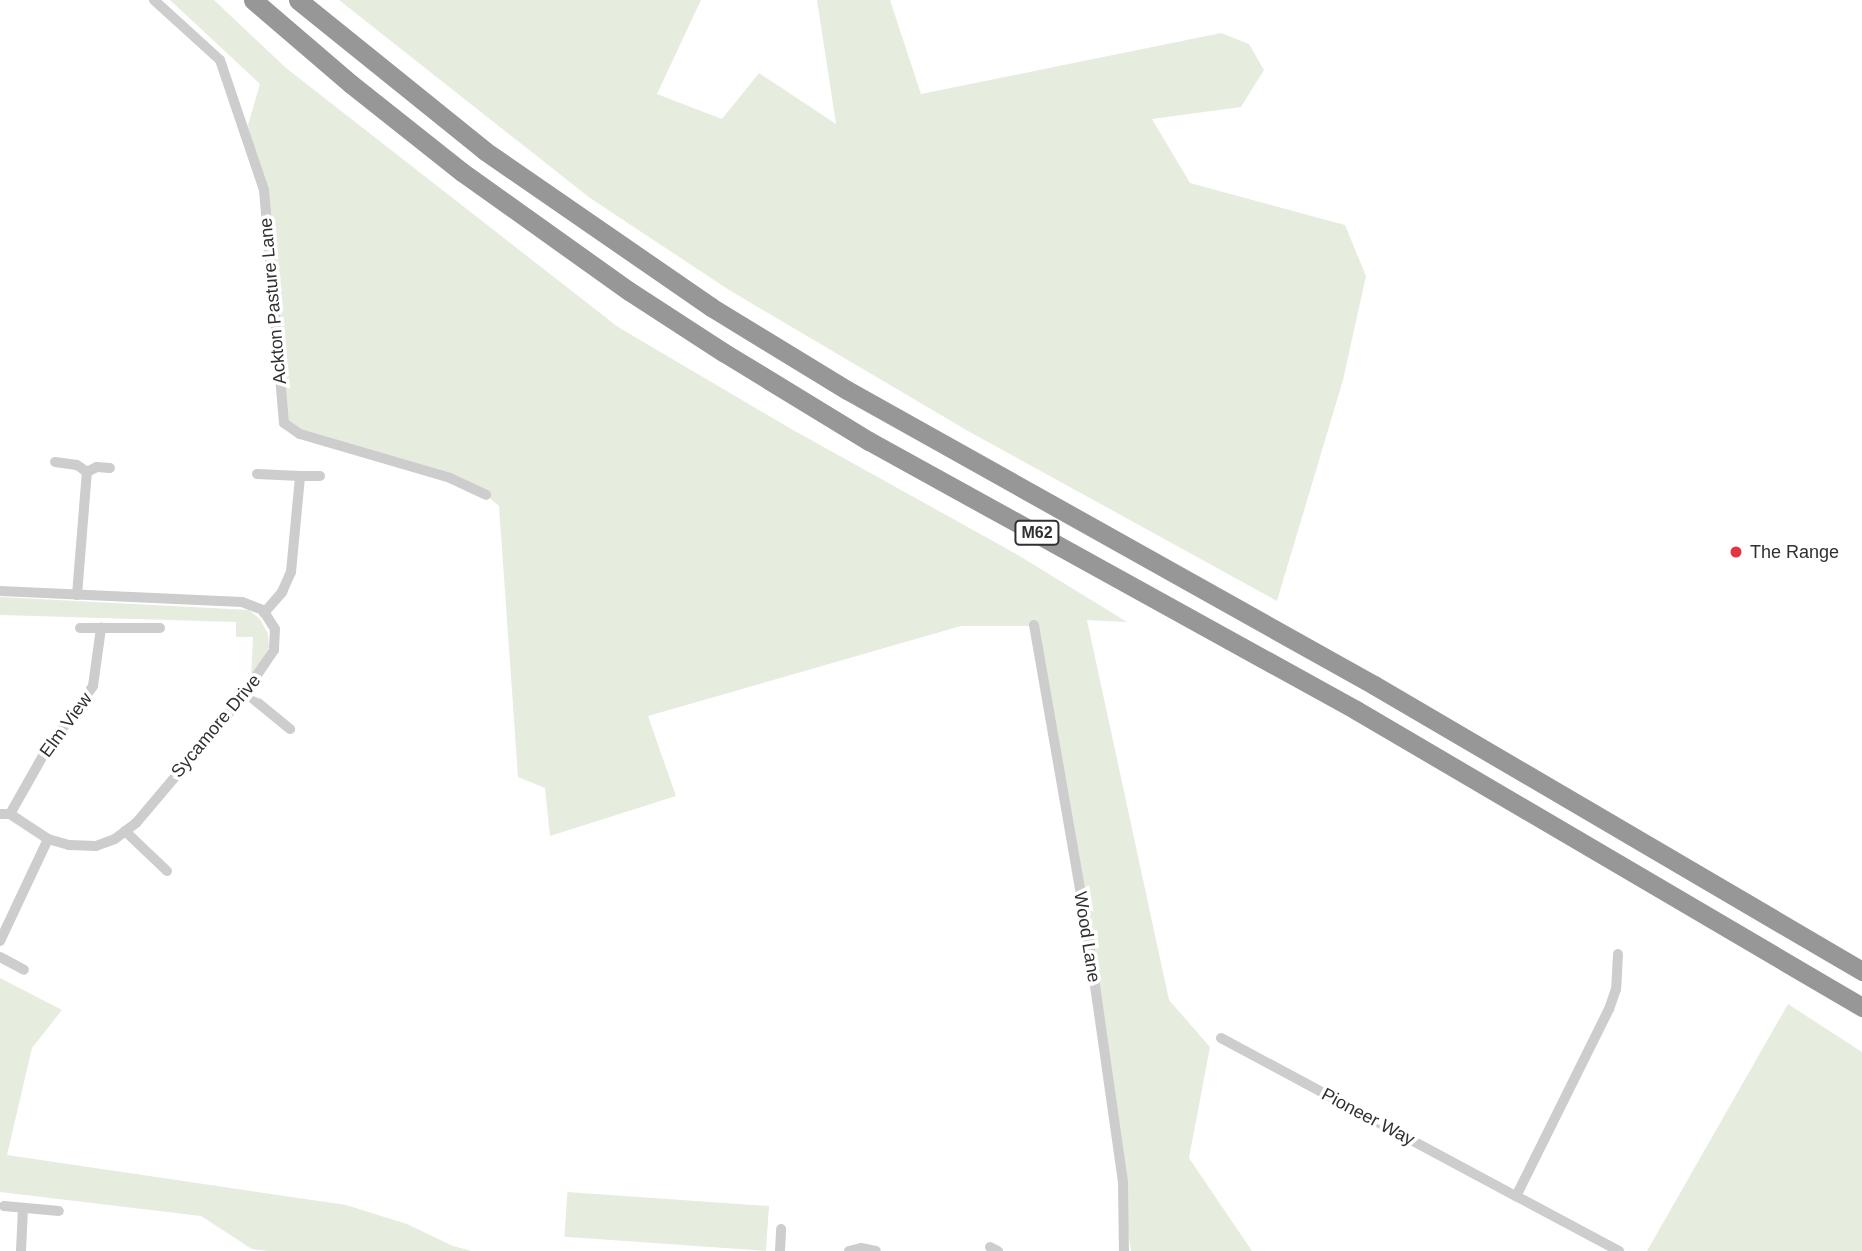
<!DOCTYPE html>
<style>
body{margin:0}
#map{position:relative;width:1862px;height:1251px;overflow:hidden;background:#fff;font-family:Helvetica,sans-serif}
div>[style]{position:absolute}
.green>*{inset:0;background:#e6edde;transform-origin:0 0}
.minor>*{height:10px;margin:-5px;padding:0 5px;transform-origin:5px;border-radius:5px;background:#cdcdcd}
.motorway>*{height:19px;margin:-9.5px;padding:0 9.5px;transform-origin:9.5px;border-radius:9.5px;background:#979797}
.dots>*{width:19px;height:19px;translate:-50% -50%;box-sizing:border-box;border:4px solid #fff;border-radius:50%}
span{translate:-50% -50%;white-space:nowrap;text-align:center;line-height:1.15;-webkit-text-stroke:7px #fff;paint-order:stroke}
.shield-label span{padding:2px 5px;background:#fff;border:2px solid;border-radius:5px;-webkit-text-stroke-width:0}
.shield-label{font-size:16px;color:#303030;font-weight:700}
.street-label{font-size:18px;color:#303030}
.poi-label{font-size:18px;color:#303030}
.left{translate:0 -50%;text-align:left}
</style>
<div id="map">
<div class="green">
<i style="clip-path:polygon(170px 0,214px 0,286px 68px,618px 327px,793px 430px,1018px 555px,1127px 622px,1087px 620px,1169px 1000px,1210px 1047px,1189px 1158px,1252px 1251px,1131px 1251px,1034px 626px,961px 626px,648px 716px,676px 796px,550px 836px,545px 788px,518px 777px,499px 506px,486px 495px,307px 435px,285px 421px,264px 202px,248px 125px,260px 84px)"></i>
<i style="clip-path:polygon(339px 0,701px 0,657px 94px,722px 119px,759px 73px,836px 124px,817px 0,890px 0,921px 94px,1221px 33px,1249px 44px,1264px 70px,1241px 107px,1152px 119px,1190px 183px,1345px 225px,1366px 276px,1343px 380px,1277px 601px,968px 431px,729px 290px,590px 198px)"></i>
<i style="clip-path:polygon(0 597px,249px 610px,260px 619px,268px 634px,269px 647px,251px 678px,253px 637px,236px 637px,236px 622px,0 615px)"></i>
<i style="clip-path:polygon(0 978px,62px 1010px,32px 1048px,7px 1155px,346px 1205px,407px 1224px,453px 1246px,472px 1251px,268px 1251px,252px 1249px,201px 1216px,0 1192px)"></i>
<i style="clip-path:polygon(1788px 1004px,1862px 1052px,1862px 1251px,1647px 1251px)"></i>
<i style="left:769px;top:1206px;width:45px;height:202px;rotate:94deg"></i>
</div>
<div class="minor">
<i style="left:154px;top:0;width:89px;rotate:42.3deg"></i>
<i style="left:220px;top:60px;width:137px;rotate:71.3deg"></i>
<i style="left:264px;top:190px;width:234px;rotate:85.1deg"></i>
<i style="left:284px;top:423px;width:19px;rotate:35deg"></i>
<i style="left:300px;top:434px;width:156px;rotate:16.3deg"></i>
<i style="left:450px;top:478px;width:40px;rotate:25deg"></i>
<i style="left:55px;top:462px;width:22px;rotate:8deg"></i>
<i style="left:77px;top:465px;width:12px;rotate:35deg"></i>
<i style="left:87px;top:472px;width:11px;rotate:-27deg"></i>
<i style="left:97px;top:467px;width:13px;rotate:4deg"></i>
<i style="left:257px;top:474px;width:43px;rotate:2.7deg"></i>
<i style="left:0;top:591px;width:242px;rotate:2.6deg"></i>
<i style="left:242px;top:602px;width:22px;rotate:21deg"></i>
<i style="left:263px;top:610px;width:22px;rotate:58deg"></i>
<i style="left:275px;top:629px;width:21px;rotate:93deg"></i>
<i style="left:274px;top:650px;width:60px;rotate:124.2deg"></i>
<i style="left:240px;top:700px;width:161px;rotate:130.2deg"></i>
<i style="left:136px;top:823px;width:26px;rotate:143deg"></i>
<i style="left:115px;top:839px;width:20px;rotate:160deg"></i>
<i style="left:96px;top:846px;width:27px;rotate:-178deg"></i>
<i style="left:69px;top:845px;width:22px;rotate:-164deg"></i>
<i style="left:48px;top:839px;width:45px;rotate:-146.7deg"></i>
<i style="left:10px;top:814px;width:10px;rotate:180deg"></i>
<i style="left:77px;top:595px;width:123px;rotate:-85.4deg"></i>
<i style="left:264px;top:613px;width:28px;rotate:-49deg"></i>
<i style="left:282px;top:592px;width:22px;rotate:-66deg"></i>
<i style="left:291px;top:572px;width:96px;rotate:-84.6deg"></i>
<i style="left:300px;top:476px;width:20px"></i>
<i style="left:1034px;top:625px;width:309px;rotate:80.1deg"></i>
<i style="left:1087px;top:929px;width:257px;rotate:81.9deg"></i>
<i style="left:1123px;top:1183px;width:68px;rotate:89.2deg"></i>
<i style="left:80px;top:628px;width:80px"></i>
<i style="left:246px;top:693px;width:57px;rotate:39.3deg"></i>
<i style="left:10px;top:814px;width:69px;rotate:-60.5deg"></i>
<i style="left:44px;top:754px;width:84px;rotate:-54.2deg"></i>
<i style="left:93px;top:686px;width:59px;rotate:-82.1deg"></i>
<i style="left:125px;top:831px;width:58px;rotate:43.6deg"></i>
<i style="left:0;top:941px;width:113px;rotate:-64.8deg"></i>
<i style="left:1618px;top:954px;width:35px;rotate:93deg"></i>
<i style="left:1616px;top:989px;width:21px;rotate:109deg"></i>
<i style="left:1609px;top:1009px;width:209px;rotate:116.4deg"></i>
<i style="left:1516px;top:1196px;width:117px;rotate:28.1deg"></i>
<i style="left:0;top:957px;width:27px;rotate:28deg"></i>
<i style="left:1221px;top:1038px;width:335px;rotate:28.2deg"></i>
<i style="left:4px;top:1206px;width:55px;rotate:5.2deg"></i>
<i style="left:990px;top:1247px;width:9px;rotate:27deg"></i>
<i style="left:21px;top:1251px;width:43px;rotate:-87.3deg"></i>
<i style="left:780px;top:1251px;width:22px;rotate:-87deg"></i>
<i style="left:849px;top:1251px;width:12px;rotate:-14deg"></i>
<i style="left:861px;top:1248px;width:15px;rotate:11deg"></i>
</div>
<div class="motorway">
<i style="left:253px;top:0;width:129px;rotate:40.6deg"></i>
<i style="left:351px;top:84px;width:142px;rotate:38.4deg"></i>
<i style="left:462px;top:172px;width:205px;rotate:35.5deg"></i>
<i style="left:629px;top:291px;width:112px;rotate:33deg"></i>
<i style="left:723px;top:352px;width:171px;rotate:31.4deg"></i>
<i style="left:869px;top:441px;width:556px;rotate:28.91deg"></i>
<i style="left:1356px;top:710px;width:587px;rotate:30.41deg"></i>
<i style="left:298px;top:0;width:240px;rotate:38.9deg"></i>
<i style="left:485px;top:151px;width:275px;rotate:34.6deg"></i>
<i style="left:711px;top:307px;width:159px;rotate:31.4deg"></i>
<i style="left:847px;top:390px;width:604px;rotate:29.24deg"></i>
<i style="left:1374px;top:685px;width:566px;rotate:30.37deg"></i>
</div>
<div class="dots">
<i style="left:1736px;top:552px;background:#e4353f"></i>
</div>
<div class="shield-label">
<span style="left:1037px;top:533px">M62</span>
</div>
<div class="street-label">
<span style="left:273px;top:301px;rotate:-95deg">Ackton Pasture Lane</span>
<span style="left:66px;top:725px;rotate:-54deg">Elm View</span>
<span style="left:216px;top:726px;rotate:-50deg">Sycamore Drive</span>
<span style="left:1087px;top:937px;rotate:81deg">Wood Lane</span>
<span style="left:1368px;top:1117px;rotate:28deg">Pioneer Way</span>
</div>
<div class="poi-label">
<span class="left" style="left:1750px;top:552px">The Range</span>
</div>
</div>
